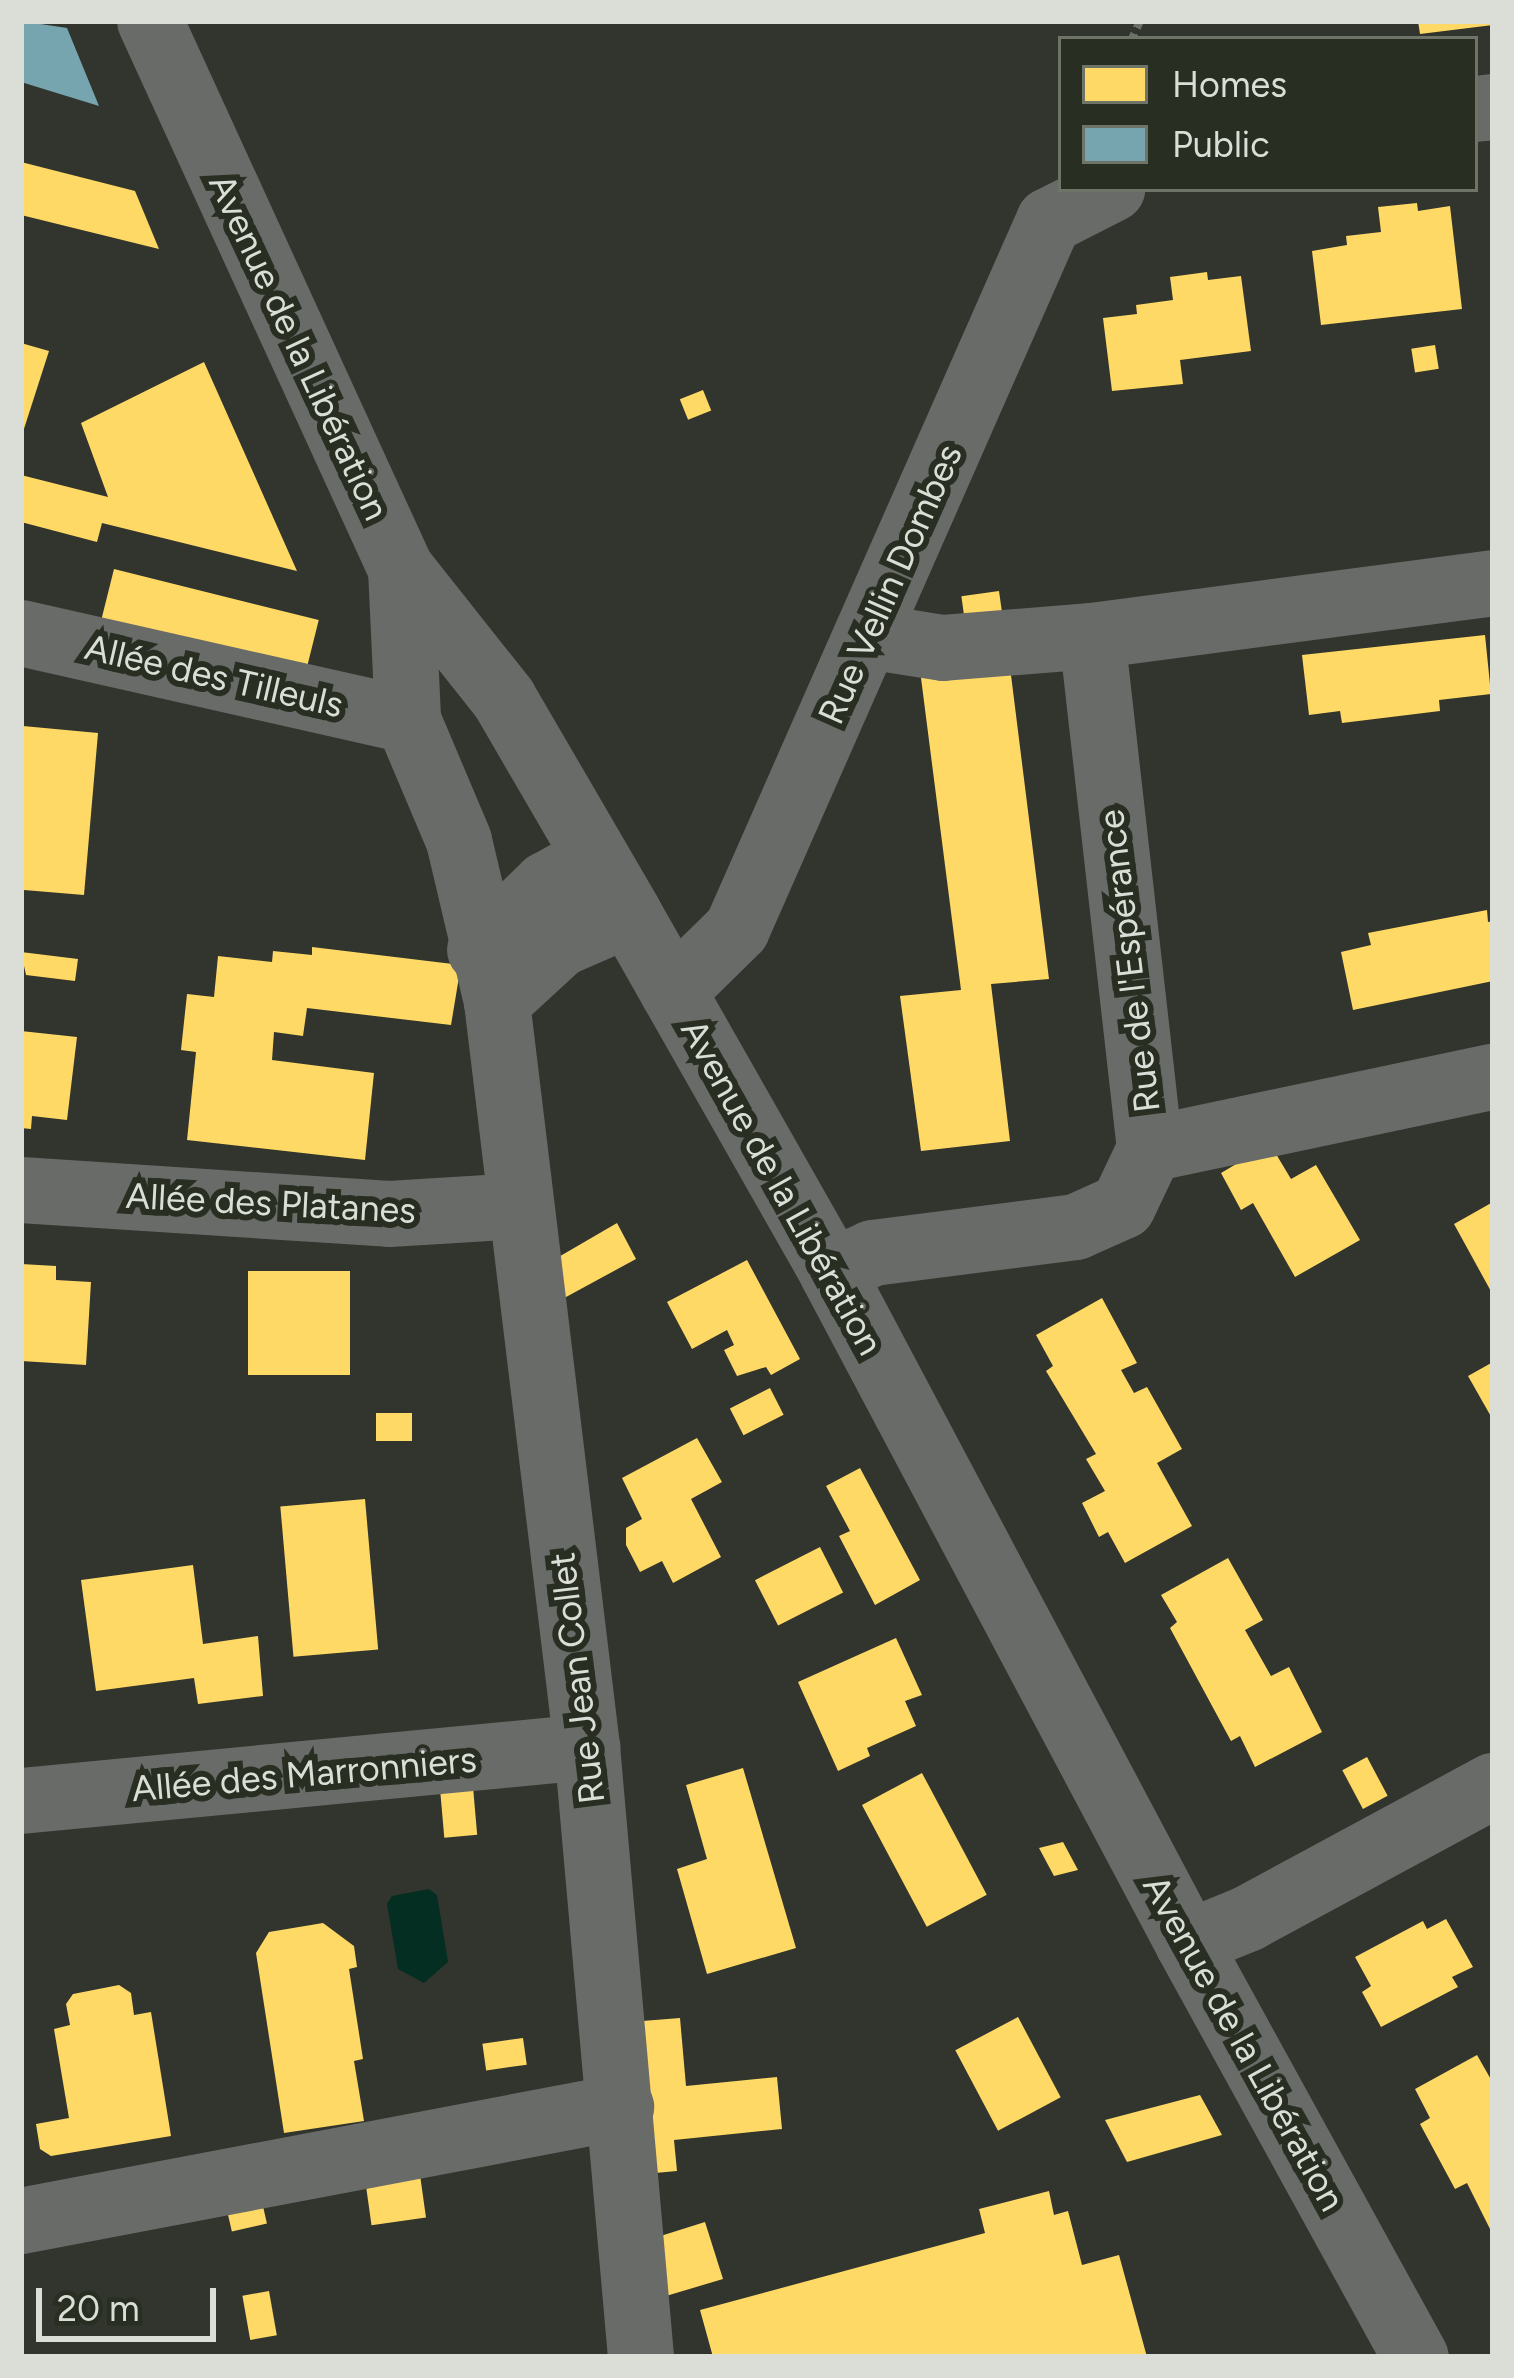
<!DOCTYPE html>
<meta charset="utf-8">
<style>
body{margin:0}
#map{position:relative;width:1514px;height:2378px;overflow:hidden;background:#32352e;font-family:Figtree,sans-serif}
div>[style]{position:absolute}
.water>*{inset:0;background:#042e22}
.homes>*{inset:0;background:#ffd966;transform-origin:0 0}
.public>*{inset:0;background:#76a5af}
.path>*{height:8px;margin-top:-4px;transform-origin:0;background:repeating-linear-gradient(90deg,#6c6e6a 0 6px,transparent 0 12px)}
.minor>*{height:66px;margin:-33px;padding:0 33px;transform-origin:33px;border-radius:33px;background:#696b68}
.tertiary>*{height:66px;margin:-33px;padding:0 33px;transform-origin:33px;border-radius:33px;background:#696b68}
span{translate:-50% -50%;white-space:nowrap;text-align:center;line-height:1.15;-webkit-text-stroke:12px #282e21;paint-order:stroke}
.street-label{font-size:36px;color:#daded6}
.frame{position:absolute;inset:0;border:24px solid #daded6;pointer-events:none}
.legend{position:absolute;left:1058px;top:36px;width:420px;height:156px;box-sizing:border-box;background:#282e21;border:3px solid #6f7469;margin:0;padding:15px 21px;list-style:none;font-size:36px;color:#daded6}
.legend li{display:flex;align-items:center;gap:24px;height:60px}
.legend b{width:60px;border:3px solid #6f7469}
.scale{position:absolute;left:36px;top:2288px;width:180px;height:54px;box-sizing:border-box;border:6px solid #daded6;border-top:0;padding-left:15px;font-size:36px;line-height:42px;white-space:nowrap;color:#daded6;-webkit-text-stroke:9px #282e21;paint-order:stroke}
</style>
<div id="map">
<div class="water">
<i style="clip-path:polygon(429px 1889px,437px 1895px,448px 1962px,424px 1983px,398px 1969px,387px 1904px,392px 1896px)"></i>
</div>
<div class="homes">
<i style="clip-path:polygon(1418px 21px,1493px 21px,1493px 25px,1420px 34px)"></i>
<i style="clip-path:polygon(21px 162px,135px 191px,159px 249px,21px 215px)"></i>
<i style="clip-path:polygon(1417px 203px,1418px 211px,1450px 206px,1462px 309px,1321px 325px,1312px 251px,1347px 245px,1346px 236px,1381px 232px,1378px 207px)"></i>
<i style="clip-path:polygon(1207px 272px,1208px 280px,1241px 276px,1251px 351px,1180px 360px,1183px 384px,1112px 391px,1103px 318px,1137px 314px,1136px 305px,1173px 300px,1170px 277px)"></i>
<i style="clip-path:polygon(21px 343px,49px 351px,22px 435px,21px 435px)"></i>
<i style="left:1435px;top:345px;width:24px;height:24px;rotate:81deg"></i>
<i style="clip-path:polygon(204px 362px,297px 571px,102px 523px,97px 542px,21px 522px,21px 475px,108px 497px,81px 423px)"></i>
<i style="left:703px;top:390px;width:22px;height:25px;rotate:68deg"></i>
<i style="left:114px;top:569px;width:211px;height:57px;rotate:14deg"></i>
<i style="left:999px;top:591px;width:35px;height:38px;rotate:82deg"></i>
<i style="clip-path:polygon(1485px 635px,1491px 694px,1439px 700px,1440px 711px,1342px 723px,1340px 711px,1309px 715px,1302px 655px)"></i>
<i style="clip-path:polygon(1010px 667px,1049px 979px,991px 984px,1010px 1141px,921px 1151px,900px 996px,961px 990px,921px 678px)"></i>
<i style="clip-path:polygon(23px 726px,98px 733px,84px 895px,24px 890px)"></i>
<i style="clip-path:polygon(1487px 910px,1488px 922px,1493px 921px,1493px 981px,1353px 1010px,1341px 952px,1371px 945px,1368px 933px)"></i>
<i style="clip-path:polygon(312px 947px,461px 965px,451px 1025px,307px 1008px,303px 1036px,274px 1032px,272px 1060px,374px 1073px,365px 1160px,187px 1140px,196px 1052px,181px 1050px,187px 994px,214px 997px,218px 956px,272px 962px,273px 951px,312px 955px)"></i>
<i style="clip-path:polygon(21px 952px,78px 959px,75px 981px,26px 975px)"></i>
<i style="clip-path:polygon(21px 1031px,77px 1037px,67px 1120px,32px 1116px,31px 1129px,21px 1128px)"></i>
<i style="clip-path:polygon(1270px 1144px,1291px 1179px,1316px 1165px,1360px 1240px,1295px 1277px,1253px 1203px,1241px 1210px,1221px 1173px)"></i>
<i style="clip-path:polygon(1493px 1202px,1493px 1295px,1454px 1224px)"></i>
<i style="clip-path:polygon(617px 1223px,636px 1259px,555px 1303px,550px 1262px)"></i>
<i style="clip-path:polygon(747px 1260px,800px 1359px,771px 1375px,766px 1367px,737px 1376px,724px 1350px,734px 1345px,727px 1330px,692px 1349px,667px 1302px)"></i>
<i style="clip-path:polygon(21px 1264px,56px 1266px,56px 1280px,91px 1282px,86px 1365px,21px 1361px)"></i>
<i style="left:248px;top:1271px;width:102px;height:104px"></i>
<i style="clip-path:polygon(1102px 1298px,1137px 1363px,1121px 1370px,1134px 1393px,1147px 1387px,1182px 1449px,1157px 1463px,1192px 1526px,1125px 1563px,1108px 1532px,1099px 1537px,1082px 1503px,1105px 1491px,1086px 1459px,1096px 1454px,1046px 1371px,1053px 1366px,1036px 1335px)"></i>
<i style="clip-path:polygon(1493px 1362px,1493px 1420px,1468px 1376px)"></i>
<i style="left:770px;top:1388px;width:30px;height:45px;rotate:63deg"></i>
<i style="left:412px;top:1413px;width:28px;height:36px;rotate:90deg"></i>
<i style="clip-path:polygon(697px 1438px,722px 1482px,691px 1499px,721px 1557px,673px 1583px,662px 1561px,640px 1572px,626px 1545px,626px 1528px,642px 1519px,622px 1478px)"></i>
<i style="clip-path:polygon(860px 1468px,920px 1580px,875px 1605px,839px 1536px,850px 1531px,826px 1486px)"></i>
<i style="left:365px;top:1499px;width:151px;height:85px;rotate:85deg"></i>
<i style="left:820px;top:1547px;width:51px;height:73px;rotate:63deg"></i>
<i style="clip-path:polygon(1228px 1558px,1263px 1620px,1245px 1630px,1271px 1676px,1289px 1667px,1322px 1732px,1255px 1767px,1240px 1736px,1231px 1741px,1170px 1628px,1177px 1622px,1161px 1595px)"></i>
<i style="clip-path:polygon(193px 1565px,203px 1644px,258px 1636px,263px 1696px,198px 1704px,194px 1678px,96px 1691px,81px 1580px)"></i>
<i style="clip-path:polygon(896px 1638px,922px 1695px,905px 1701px,916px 1726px,867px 1748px,870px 1756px,838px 1771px,798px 1682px)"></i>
<i style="left:1367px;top:1757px;width:44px;height:28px;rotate:62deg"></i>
<i style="clip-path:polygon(743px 1768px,796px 1948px,707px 1974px,677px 1869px,707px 1859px,686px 1785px)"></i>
<i style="left:922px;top:1773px;width:138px;height:68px;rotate:62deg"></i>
<i style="left:473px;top:1787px;width:48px;height:33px;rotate:85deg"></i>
<i style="clip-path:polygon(1063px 1842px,1078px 1870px,1054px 1876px,1039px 1848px)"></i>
<i style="clip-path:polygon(1446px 1919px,1473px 1967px,1452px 1977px,1458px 1987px,1381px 2027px,1362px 1992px,1371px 1986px,1355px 1957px,1423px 1921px,1427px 1929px)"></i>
<i style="clip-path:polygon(323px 1923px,354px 1946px,357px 1967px,349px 1969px,363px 2059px,354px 2061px,364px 2121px,284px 2133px,256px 1953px,269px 1932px)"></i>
<i style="clip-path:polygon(119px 1985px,131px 1993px,134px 2015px,151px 2012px,171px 2136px,51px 2156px,40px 2149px,36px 2124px,69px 2118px,54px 2029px,70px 2025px,66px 2004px,73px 1994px)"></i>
<i style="left:1018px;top:2017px;width:91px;height:71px;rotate:62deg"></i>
<i style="clip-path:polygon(680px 2018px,686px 2086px,777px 2077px,782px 2129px,674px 2140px,677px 2171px,644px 2174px,630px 2022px)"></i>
<i style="left:523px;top:2038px;width:27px;height:41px;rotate:82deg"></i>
<i style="clip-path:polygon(1477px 2055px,1493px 2083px,1493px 2235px,1467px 2183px,1455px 2189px,1420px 2124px,1430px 2118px,1415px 2089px)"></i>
<i style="clip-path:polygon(1200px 2095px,1222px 2135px,1127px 2162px,1105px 2120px)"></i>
<i style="left:420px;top:2175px;width:43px;height:55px;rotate:82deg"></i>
<i style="clip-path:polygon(1049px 2191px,1054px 2215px,1068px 2211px,1082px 2265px,1119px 2255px,1147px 2357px,713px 2357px,700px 2310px,985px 2233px,979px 2209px)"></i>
<i style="left:262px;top:2202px;width:22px;height:36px;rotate:77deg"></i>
<i style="clip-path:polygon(705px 2222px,723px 2279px,656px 2299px,651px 2239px)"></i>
<i style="left:269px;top:2291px;width:45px;height:27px;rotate:80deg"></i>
</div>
<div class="public">
<i style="clip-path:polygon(21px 21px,67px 28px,99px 106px,21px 82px)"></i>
</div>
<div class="path">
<i style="left:1132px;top:39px;width:20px;rotate:-66deg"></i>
</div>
<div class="minor">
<i style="left:1475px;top:109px;width:18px;rotate:-6deg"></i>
<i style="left:401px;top:569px;width:151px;rotate:87.3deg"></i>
<i style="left:408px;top:720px;width:131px;rotate:67.1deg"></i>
<i style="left:459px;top:841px;width:165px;rotate:76.7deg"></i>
<i style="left:497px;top:1002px;width:750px;rotate:83.11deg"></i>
<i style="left:587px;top:1747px;width:612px;rotate:84.94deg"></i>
<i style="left:21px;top:633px;width:397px;rotate:12.7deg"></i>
<i style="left:1092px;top:636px;width:404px;rotate:-7.5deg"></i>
<i style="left:480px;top:950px;width:93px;rotate:-44.6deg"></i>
<i style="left:546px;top:885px;width:57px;rotate:-29.2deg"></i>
<i style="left:673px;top:992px;width:90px;rotate:-44.5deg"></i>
<i style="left:737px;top:929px;width:774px;rotate:-66.22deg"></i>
<i style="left:1049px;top:221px;width:71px;rotate:-26.9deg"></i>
<i style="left:497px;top:1002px;width:86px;rotate:-42.6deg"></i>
<i style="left:560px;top:944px;width:75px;rotate:-23.5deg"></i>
<i style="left:1150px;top:1149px;width:350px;rotate:-11.9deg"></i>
<i style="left:21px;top:1190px;width:369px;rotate:3.7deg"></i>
<i style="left:389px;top:1214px;width:132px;rotate:-3.5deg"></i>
<i style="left:832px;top:1272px;width:45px;rotate:-24.9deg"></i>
<i style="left:873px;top:1253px;width:205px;rotate:-7.3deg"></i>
<i style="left:1076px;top:1227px;width:51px;rotate:-24.1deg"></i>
<i style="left:1123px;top:1206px;width:63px;rotate:-64.7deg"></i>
<i style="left:1150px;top:1149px;width:516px;rotate:-96.45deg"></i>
<i style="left:1092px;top:636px;width:149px;rotate:175.4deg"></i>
<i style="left:943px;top:648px;width:77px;rotate:-171deg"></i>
<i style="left:21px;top:1801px;width:569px;rotate:-5.45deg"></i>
<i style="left:1188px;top:1943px;width:64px;rotate:-22.1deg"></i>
<i style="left:1247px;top:1919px;width:280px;rotate:-28.4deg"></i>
<i style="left:21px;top:2221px;width:611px;rotate:-10.76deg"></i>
</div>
<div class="tertiary">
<i style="left:150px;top:21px;width:603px;rotate:65.39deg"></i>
<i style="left:401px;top:569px;width:166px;rotate:51.6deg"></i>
<i style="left:504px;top:699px;width:249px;rotate:59.8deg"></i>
<i style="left:629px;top:914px;width:412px;rotate:60.4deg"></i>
<i style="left:832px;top:1272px;width:760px;rotate:62.05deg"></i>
<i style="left:1188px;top:1943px;width:473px;rotate:61.2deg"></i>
</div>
<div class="street-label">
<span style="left:299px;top:347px;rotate:65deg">Avenue de la Libération</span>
<span style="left:890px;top:584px;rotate:-66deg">Rue Vellin Dombes</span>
<span style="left:214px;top:676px;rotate:13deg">Allée des Tilleuls</span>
<span style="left:1129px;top:961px;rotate:-97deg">Rue de l'Espérance</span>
<span style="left:782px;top:1187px;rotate:61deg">Avenue de la Libération</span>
<span style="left:271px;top:1203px;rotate:3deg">Allée des Platanes</span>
<span style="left:577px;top:1678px;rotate:-97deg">Rue Jean Collet</span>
<span style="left:304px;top:1774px;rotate:-5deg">Allée des Marronniers</span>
<span style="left:1244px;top:2043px;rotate:61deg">Avenue de la Libération</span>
</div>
<div class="frame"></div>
<ul class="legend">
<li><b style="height:33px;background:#ffd966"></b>Homes</li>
<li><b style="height:33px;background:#76a5af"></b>Public</li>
</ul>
<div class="scale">20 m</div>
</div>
